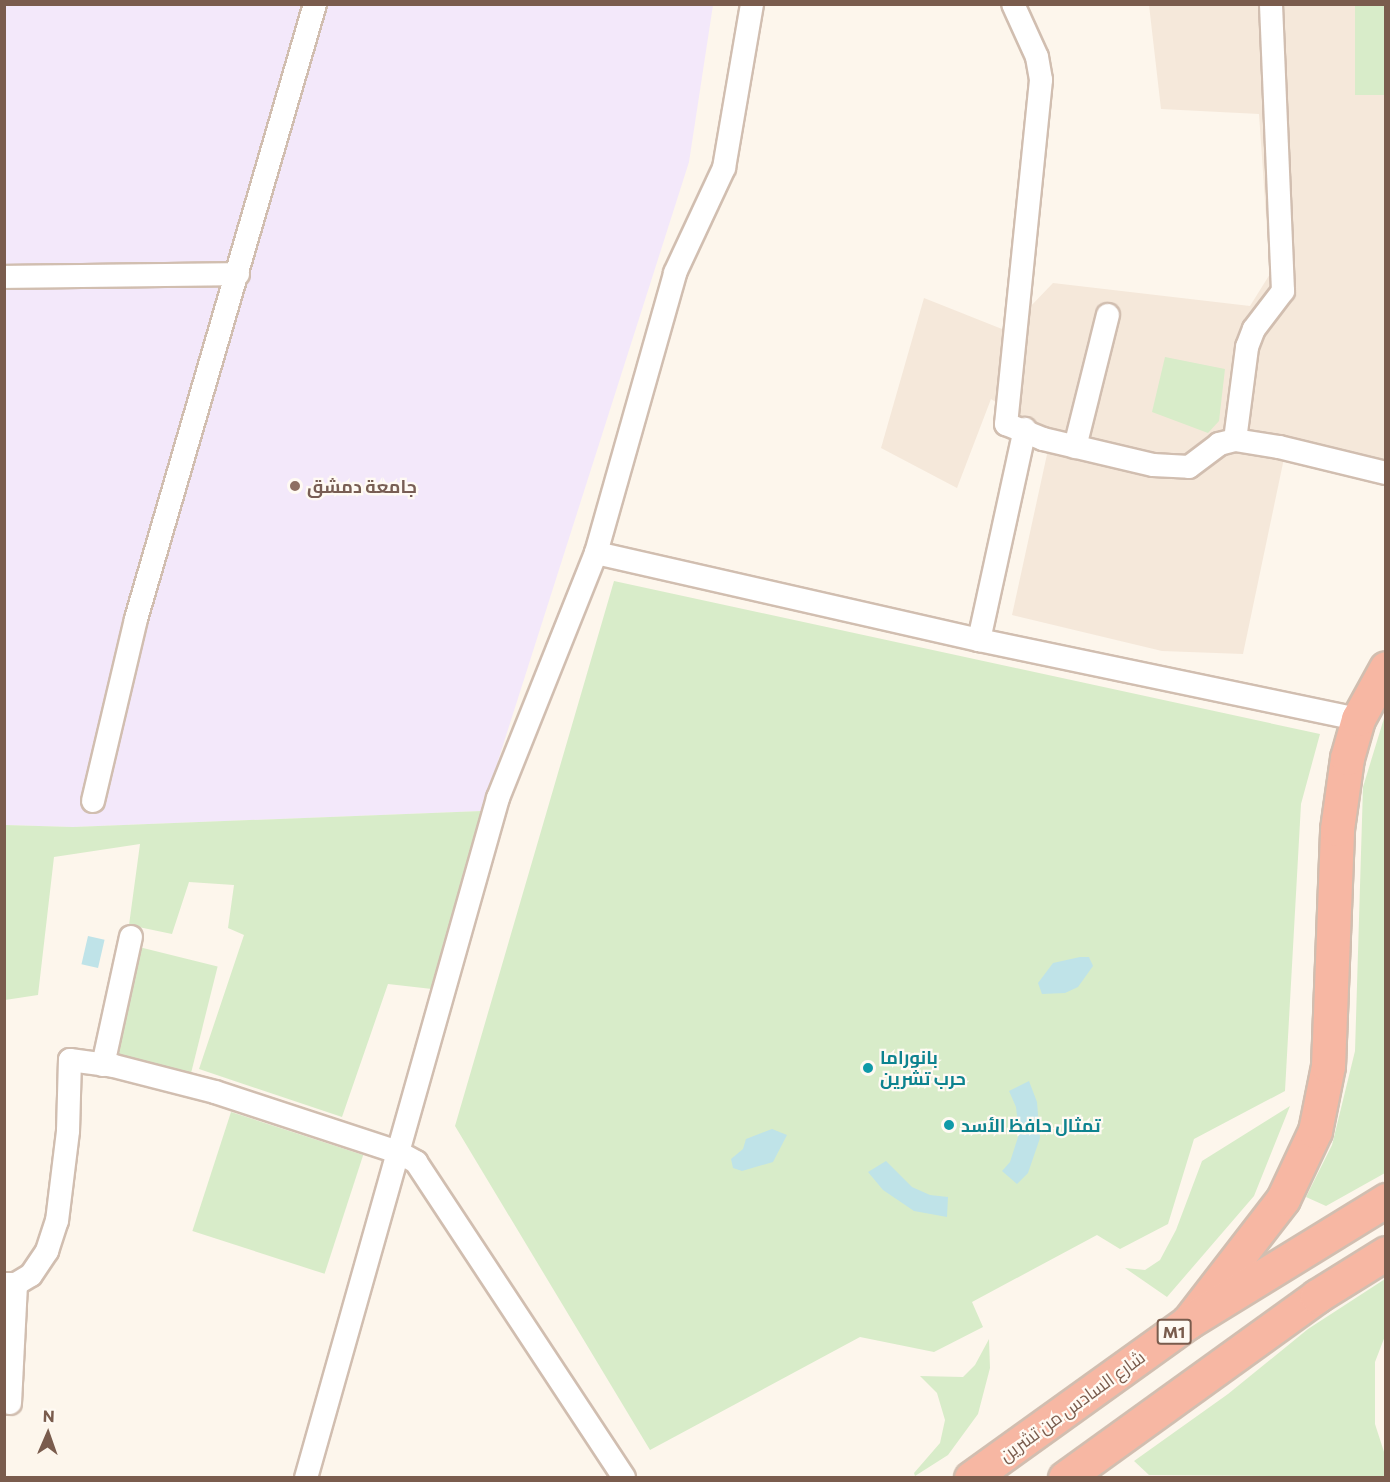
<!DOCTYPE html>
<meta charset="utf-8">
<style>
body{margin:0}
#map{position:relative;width:1390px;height:1482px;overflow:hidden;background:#fdf6ec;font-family:Commissioner,Cairo,sans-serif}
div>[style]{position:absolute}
.residential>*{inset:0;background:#f5e8da}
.education>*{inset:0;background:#f3e8fa}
.green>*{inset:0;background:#d8ecc9;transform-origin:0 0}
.water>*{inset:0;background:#bfe3e8;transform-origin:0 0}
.roads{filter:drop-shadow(2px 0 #d1beb0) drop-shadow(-2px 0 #d1beb0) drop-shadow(0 2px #d1beb0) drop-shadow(0 -2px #d1beb0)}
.minor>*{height:22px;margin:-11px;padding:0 11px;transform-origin:11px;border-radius:11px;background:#fff}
.highway>*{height:33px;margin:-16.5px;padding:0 16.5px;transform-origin:16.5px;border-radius:16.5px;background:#f7b7a3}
.dots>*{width:16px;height:16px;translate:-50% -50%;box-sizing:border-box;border:3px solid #fffaf3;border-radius:50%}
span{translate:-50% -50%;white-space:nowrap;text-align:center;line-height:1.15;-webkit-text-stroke:4.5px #fffaf3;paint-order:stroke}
.shield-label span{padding:2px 4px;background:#fffaf3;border:2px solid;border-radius:4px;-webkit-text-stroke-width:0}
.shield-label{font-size:16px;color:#7a5c4d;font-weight:700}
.education-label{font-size:18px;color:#785e54;font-weight:700}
.left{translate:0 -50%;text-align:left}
.culture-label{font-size:18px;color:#0d838f;font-weight:700}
.street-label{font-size:18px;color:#7a5c4d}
.frame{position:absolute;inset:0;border:6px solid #7a5c4d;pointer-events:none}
.north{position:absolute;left:18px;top:1404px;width:60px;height:60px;-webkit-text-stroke:4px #fffaf3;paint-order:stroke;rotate:2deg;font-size:16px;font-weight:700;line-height:24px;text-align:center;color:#7a5c4d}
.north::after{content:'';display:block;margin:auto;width:21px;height:27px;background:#7a5c4d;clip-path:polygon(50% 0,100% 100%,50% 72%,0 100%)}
</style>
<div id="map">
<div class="residential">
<i style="clip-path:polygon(1149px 5px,1355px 5px,1357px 94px,1385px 94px,1385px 459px,1287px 444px,1243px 654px,1162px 651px,1012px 615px,1051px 436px,991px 399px,957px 488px,881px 448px,924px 298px,1007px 331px,1053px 283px,1250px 306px,1270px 274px,1259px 114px,1161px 109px)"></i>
</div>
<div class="education">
<i style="clip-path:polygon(5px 5px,713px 5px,689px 162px,482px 811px,73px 827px,5px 825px)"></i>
</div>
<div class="green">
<i style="left:1355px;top:5px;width:30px;height:90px"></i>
<i style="clip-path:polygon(1165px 357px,1225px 369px,1219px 421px,1208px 433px,1152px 412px)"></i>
<i style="clip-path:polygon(614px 581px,1320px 734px,1301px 804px,1285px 1091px,1194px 1139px,1168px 1224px,1120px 1249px,1097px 1235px,972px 1302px,983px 1327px,934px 1352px,860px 1337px,650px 1450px,455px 1126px)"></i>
<i style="clip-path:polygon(1385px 715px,1385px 1173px,1326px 1206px,1306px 1197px,1332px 1145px,1355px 1051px,1363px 787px)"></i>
<i style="clip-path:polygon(482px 811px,432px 989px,388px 984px,342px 1117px,199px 1069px,244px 935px,228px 928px,234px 885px,189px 882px,172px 934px,129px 925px,140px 844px,54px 857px,38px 995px,5px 1000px,5px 825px,73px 827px)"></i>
<i style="left:139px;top:947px;width:81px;height:115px;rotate:14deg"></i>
<i style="clip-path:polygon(1290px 1106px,1254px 1196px,1167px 1297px,1125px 1268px,1145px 1270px,1160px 1260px,1176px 1230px,1202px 1161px)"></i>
<i style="left:231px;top:1112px;width:139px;height:125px;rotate:18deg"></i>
<i style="clip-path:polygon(1385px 1279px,1385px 1336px,1375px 1362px,1375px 1424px,1385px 1455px,1385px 1477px,1149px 1475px,1134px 1461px,1228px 1394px,1308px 1329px)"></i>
<i style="clip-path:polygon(989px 1339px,990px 1368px,978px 1414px,948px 1455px,915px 1476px,914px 1473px,940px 1443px,945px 1420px,937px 1393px,920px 1376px,963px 1377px,975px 1365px)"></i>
</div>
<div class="water">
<i style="left:88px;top:936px;width:17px;height:29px;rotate:13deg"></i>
<i style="clip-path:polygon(1080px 957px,1089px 957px,1093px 966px,1078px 987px,1065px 993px,1042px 994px,1038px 983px,1053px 963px)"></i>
<i style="clip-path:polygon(1029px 1081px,1037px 1102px,1040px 1138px,1028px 1173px,1017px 1184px,1002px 1171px,1010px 1162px,1019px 1134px,1016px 1107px,1009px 1091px)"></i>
<i style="clip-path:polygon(772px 1129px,787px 1135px,773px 1162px,742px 1171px,733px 1168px,731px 1159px,743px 1149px,746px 1139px)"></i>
<i style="clip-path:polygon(886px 1161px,912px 1187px,930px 1195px,948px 1197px,947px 1217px,914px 1211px,883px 1190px,868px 1172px)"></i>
</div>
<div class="roads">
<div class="minor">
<i style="left:1013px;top:4px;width:58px;rotate:65.6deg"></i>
<i style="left:1037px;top:57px;width:23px;rotate:80deg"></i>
<i style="left:1041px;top:80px;width:346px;rotate:95.8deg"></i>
<i style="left:1006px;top:424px;width:40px;rotate:22deg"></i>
<i style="left:1043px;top:439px;width:113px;rotate:13.3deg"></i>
<i style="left:1153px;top:465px;width:36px;rotate:3deg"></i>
<i style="left:1189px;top:467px;width:38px;rotate:-37deg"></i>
<i style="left:1219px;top:444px;width:16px;rotate:-14deg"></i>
<i style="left:1235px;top:440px;width:45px;rotate:9deg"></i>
<i style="left:1279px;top:447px;width:110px;rotate:13.7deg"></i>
<i style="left:4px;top:277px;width:234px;rotate:-0.7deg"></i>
<i style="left:1235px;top:440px;width:94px;rotate:-82.6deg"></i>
<i style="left:1247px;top:347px;width:19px;rotate:-69deg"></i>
<i style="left:1254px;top:329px;width:48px;rotate:-52.7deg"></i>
<i style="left:1283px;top:291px;width:287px;rotate:-92.4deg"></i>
<i style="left:1075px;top:447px;width:136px;rotate:-76deg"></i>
<i style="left:596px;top:553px;width:393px;rotate:12.8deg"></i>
<i style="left:979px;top:640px;width:387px;rotate:11.8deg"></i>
<i style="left:979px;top:640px;width:216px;rotate:-77.7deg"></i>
<i style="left:93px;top:801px;width:187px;rotate:-76.7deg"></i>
<i style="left:136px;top:619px;width:641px;rotate:-73.77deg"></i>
<i style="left:103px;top:1065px;width:131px;rotate:-77.7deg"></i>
<i style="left:4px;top:1284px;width:12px"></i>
<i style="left:16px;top:1284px;width:17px;rotate:-31deg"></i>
<i style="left:31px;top:1275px;width:29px;rotate:-56deg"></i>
<i style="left:47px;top:1251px;width:32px;rotate:-72deg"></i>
<i style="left:57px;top:1221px;width:91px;rotate:-83deg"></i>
<i style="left:68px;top:1131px;width:71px;rotate:-88.4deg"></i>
<i style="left:70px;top:1060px;width:44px;rotate:7.8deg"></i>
<i style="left:114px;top:1066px;width:104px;rotate:14.4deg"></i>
<i style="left:215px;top:1092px;width:193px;rotate:18.2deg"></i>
<i style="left:398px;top:1152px;width:21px;rotate:29deg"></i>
<i style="left:416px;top:1162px;width:378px;rotate:56.6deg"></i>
<i style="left:10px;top:1403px;width:119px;rotate:-87.1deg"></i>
<i style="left:306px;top:1478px;width:707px;rotate:-74.23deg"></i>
<i style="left:498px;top:798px;width:264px;rotate:-68.2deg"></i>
<i style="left:596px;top:553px;width:291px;rotate:-74.2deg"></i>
<i style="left:675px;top:273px;width:116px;rotate:-65deg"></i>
<i style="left:724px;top:168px;width:166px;rotate:-80.3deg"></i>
</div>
<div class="highway">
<i style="left:1188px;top:1322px;width:155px;rotate:-52.3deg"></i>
<i style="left:1283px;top:1199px;width:75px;rotate:-64.8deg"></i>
<i style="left:1315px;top:1131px;width:66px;rotate:-78.7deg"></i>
<i style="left:1328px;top:1066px;width:237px;rotate:-87.8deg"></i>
<i style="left:1337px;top:829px;width:72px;rotate:-82deg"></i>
<i style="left:1347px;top:758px;width:41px;rotate:-74.2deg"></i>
<i style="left:1358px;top:719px;width:58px;rotate:-61.2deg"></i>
<i style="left:971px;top:1478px;width:267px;rotate:-35.7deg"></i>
<i style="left:1188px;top:1322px;width:233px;rotate:-31.6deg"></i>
<i style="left:1065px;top:1478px;width:311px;rotate:-35.8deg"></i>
<i style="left:1317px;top:1296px;width:81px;rotate:-31.9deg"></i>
</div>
</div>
<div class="dots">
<i style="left:295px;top:486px;background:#8d6e63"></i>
<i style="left:868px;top:1068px;background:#0f9aa8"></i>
<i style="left:949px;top:1125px;background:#0f9aa8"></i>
</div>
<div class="shield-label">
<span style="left:1174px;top:1332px">M1</span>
</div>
<div class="education-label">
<span class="left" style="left:307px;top:486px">جامعة دمشق</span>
</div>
<div class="culture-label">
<span class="left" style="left:880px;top:1068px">بانوراما<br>حرب تشرين</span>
<span class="left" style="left:961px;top:1125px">تمثال حافظ الأسد</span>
</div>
<div class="street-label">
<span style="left:1072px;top:1406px;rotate:-36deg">شارع السادس من تشرين</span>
</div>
<div class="frame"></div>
<div class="north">N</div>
</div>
